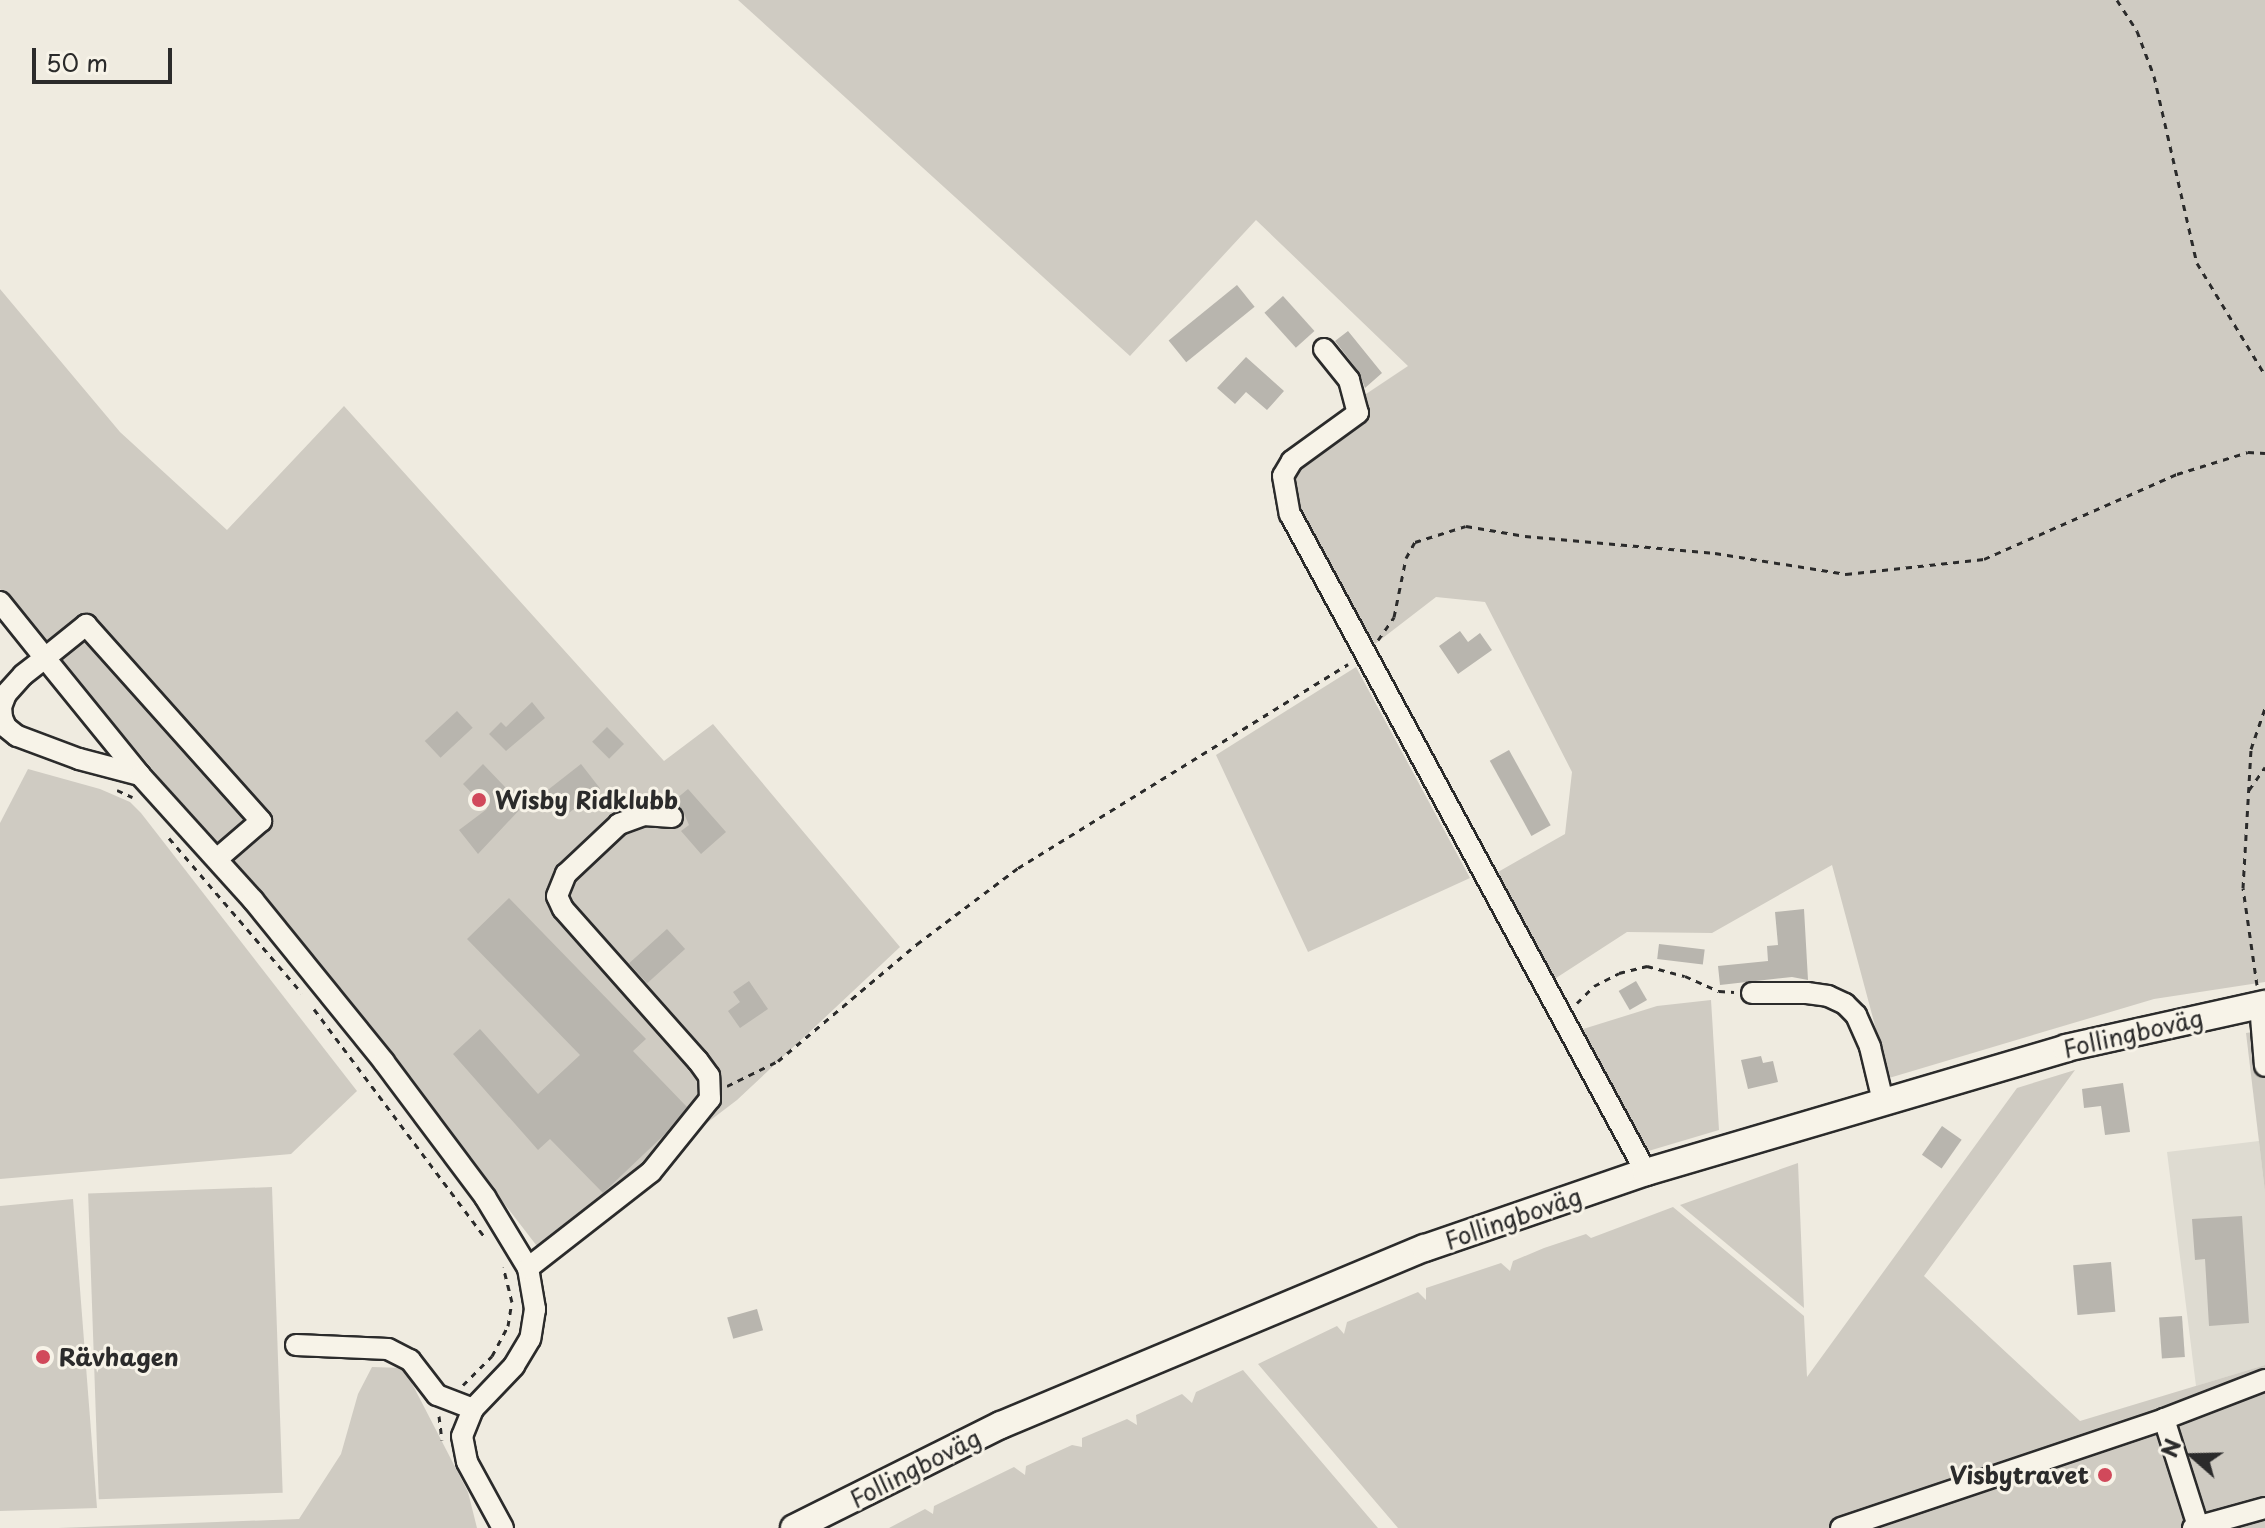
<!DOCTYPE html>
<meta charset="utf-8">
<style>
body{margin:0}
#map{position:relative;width:2265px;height:1528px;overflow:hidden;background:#efebe0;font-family:"Playpen Sans",sans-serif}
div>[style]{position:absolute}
.built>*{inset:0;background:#dedbd1}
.green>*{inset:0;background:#cfcbc2;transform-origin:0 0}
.building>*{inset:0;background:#b8b5ae;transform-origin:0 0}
.path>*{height:3px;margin-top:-1.5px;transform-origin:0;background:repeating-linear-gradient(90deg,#2b2b2b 0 6px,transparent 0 12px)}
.roads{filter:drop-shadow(2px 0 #2b2b2b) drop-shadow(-2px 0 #2b2b2b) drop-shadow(0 2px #2b2b2b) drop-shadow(0 -2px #2b2b2b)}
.minor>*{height:20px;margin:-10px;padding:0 10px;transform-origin:10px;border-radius:10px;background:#f7f3e8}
.major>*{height:26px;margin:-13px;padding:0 13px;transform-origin:13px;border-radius:13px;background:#f7f3e8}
.dots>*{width:22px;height:22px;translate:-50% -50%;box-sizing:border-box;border:4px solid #f7f3e8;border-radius:50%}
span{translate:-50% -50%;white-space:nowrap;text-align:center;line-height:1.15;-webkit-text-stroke:6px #f7f3e8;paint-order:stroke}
.poi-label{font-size:24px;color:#2b2b2b;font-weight:700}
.left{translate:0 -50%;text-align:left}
.right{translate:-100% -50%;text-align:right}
.street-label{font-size:24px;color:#2b2b2b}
.north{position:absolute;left:2153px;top:1416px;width:80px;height:80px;-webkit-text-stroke:6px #f7f3e8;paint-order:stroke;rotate:290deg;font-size:22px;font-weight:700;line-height:32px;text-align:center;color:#2b2b2b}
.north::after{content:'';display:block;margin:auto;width:28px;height:36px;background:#2b2b2b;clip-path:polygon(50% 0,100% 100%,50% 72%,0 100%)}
.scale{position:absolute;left:32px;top:48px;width:140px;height:36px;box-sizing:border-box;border:4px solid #2b2b2b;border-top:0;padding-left:10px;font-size:24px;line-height:28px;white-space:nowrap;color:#2b2b2b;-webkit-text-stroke:6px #f7f3e8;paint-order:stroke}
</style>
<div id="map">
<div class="built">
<i style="clip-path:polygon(2259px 1141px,2265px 1192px,2265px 1365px,2196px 1386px,2167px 1152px)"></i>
</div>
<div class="green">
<i style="clip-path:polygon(738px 0,2265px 0,2265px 982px,2154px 999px,1889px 1078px,1832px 865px,1712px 933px,1627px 932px,1553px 980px,1498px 872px,1565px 834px,1572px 772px,1485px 602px,1436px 597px,1375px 644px,1298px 512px,1291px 481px,1298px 465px,1369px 413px,1363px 396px,1408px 366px,1256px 220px,1130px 356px)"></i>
<i style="clip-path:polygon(0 289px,120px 432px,227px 530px,344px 406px,664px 761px,713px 724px,900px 947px,737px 1100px,540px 1250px,336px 986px,0 589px)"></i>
<i style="clip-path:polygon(1356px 667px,1470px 878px,1308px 952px,1216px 755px)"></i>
<i style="clip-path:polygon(28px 769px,100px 789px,130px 802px,141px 813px,357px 1091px,291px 1154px,0 1179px,0 823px)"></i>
<i style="clip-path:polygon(1711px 1000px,1719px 1130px,1645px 1152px,1580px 1030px,1657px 1006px)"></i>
<i style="clip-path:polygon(2265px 1030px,2265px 1192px,2246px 1033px)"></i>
<i style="clip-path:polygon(2075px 1070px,1924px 1276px,2080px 1421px,2265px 1365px,2265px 1528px,1398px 1528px,1258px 1364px,1337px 1326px,1344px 1334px,1347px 1322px,1418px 1292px,1426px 1300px,1426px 1288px,1501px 1263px,1510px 1271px,1513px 1261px,1544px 1248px,1586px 1234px,1591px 1238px,1673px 1207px,1804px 1316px,1807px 1377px,2017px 1088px)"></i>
<i style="clip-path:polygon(1798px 1163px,1804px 1308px,1680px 1205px)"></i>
<i style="left:272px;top:1187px;width:306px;height:184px;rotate:88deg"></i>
<i style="clip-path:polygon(73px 1199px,97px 1508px,0 1511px,0 1206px)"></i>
<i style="clip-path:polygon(372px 1367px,404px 1368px,468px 1492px,477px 1528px,58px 1528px,299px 1519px,341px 1454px,358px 1394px)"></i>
<i style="clip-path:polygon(1243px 1370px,1378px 1528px,889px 1528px,925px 1509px,933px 1514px,934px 1506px,1014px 1467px,1025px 1475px,1026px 1466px,1072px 1445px,1082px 1447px,1082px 1438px,1127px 1419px,1137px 1425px,1136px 1415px,1182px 1394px,1192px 1403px,1196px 1392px)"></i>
</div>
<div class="building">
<i style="left:1237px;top:285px;width:28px;height:88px;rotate:51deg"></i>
<i style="left:1283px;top:296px;width:47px;height:25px;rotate:48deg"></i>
<i style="clip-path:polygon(1348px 331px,1382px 373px,1365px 388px,1359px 372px,1335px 341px)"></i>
<i style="clip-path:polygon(1246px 357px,1284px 391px,1267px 410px,1246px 392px,1235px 404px,1217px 388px)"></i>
<i style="clip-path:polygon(1460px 631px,1468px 642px,1480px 633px,1492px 650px,1458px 674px,1439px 646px)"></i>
<i style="clip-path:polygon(532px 702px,545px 718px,506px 751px,489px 734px,501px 722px,506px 727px)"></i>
<i style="left:457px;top:711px;width:23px;height:44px;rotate:47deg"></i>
<i style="left:607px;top:727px;width:24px;height:21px;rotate:45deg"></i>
<i style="left:1509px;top:750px;width:86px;height:22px;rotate:61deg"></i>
<i style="clip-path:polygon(483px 764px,523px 806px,478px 854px,459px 830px,487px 809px,463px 784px)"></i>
<i style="left:581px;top:764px;width:31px;height:45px;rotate:52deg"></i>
<i style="clip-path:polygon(688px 789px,726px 832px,701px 854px,681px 831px,689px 825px,683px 811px,670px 804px)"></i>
<i style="clip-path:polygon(509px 898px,646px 1039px,633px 1051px,687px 1107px,664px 1135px,603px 1193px,550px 1139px,538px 1150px,453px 1054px,480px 1029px,538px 1094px,580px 1055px,467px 939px)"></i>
<i style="clip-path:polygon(1804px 909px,1808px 980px,1792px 977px,1720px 985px,1718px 966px,1768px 961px,1767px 946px,1778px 945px,1775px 912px)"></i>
<i style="left:667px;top:929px;width:27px;height:51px;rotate:48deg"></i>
<i style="left:1659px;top:944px;width:46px;height:15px;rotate:7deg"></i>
<i style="clip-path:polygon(749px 981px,768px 1009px,740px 1028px,728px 1011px,740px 1002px,733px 992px)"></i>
<i style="left:1636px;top:981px;width:22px;height:20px;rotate:60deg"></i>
<i style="clip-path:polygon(1761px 1056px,1763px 1063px,1773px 1061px,1778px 1082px,1748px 1089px,1741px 1060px)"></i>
<i style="clip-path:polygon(2123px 1083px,2130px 1132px,2105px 1135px,2101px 1106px,2084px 1108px,2082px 1089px)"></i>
<i style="left:1942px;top:1126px;width:24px;height:35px;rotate:35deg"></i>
<i style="clip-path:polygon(2242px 1216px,2249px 1323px,2209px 1326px,2205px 1259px,2195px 1260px,2192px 1219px)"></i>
<i style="left:2111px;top:1262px;width:50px;height:38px;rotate:85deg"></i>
<i style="left:757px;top:1309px;width:22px;height:31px;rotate:74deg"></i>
<i style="left:2182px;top:1316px;width:41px;height:23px;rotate:86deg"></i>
</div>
<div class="path">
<i style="left:2117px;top:0;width:37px;rotate:57deg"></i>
<i style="left:2137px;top:31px;width:48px;rotate:69.3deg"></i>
<i style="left:2154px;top:76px;width:192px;rotate:77.1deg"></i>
<i style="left:2197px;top:263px;width:131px;rotate:58.7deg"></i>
<i style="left:1378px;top:640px;width:28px;rotate:-55deg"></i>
<i style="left:1394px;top:617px;width:60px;rotate:-78.5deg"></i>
<i style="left:1406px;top:558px;width:18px;rotate:-61deg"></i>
<i style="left:1415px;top:542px;width:53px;rotate:-17.4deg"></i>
<i style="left:1466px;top:526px;width:60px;rotate:9.6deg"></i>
<i style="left:1525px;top:536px;width:191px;rotate:5.1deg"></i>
<i style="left:1715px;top:553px;width:133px;rotate:9.1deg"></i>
<i style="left:1846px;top:574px;width:139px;rotate:-6.2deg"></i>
<i style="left:1984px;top:559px;width:211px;rotate:-23.8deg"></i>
<i style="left:2177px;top:474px;width:74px;rotate:-17.2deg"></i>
<i style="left:2248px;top:452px;width:17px;rotate:3deg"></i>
<i style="left:117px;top:790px;width:17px;rotate:25deg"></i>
<i style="left:2249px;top:790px;width:28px;rotate:-55deg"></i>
<i style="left:169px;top:838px;width:204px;rotate:49.4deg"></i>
<i style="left:2257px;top:985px;width:98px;rotate:-98.2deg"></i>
<i style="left:2243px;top:888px;width:139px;rotate:-86.7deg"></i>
<i style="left:2251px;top:749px;width:43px;rotate:-71.1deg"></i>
<i style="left:1577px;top:1003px;width:24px;rotate:-45deg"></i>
<i style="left:1594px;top:986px;width:28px;rotate:-27deg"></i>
<i style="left:1619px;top:973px;width:29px;rotate:-14deg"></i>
<i style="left:1647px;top:966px;width:39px;rotate:15deg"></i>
<i style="left:1685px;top:976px;width:37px;rotate:24deg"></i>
<i style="left:1719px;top:991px;width:15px;rotate:4deg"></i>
<i style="left:314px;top:1009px;width:284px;rotate:53.2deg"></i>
<i style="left:727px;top:1086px;width:57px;rotate:-26.1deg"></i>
<i style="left:778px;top:1061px;width:182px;rotate:-40.1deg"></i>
<i style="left:917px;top:944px;width:126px;rotate:-37deg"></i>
<i style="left:1018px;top:868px;width:388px;rotate:-31.7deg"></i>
<i style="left:463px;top:1385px;width:41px;rotate:-45deg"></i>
<i style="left:492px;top:1356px;width:34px;rotate:-62deg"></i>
<i style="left:508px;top:1326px;width:24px;rotate:-81deg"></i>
<i style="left:512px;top:1302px;width:36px;rotate:-104deg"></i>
<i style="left:439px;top:1416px;width:24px;rotate:83deg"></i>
</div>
<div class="roads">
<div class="minor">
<i style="left:1324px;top:349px;width:40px;rotate:51deg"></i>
<i style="left:1349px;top:380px;width:34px;rotate:75deg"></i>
<i style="left:1358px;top:413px;width:82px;rotate:144deg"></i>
<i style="left:1292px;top:461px;width:17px;rotate:121deg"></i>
<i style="left:1283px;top:476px;width:39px;rotate:80deg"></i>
<i style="left:1290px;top:514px;width:748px;rotate:61.59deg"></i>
<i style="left:0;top:602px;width:72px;rotate:51.2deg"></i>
<i style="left:45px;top:658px;width:53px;rotate:-38.8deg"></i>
<i style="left:86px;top:625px;width:263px;rotate:48.2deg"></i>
<i style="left:261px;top:821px;width:58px;rotate:139.2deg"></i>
<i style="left:140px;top:775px;width:63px;rotate:-165.3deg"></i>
<i style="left:79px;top:759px;width:66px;rotate:-159.6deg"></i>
<i style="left:17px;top:736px;width:14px;rotate:-141deg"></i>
<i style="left:6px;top:727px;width:10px;rotate:-114deg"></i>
<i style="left:2px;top:718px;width:11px;rotate:-95deg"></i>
<i style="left:1px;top:707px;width:14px;rotate:-69deg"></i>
<i style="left:6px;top:694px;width:25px;rotate:-48deg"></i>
<i style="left:23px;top:675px;width:28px;rotate:-38deg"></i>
<i style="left:45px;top:658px;width:151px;rotate:50.9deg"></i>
<i style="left:140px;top:775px;width:169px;rotate:47.9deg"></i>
<i style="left:253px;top:900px;width:208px;rotate:51deg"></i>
<i style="left:384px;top:1062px;width:169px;rotate:53.2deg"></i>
<i style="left:485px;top:1197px;width:83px;rotate:58.8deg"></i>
<i style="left:528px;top:1268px;width:42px;rotate:80.3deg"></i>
<i style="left:535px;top:1309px;width:30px;rotate:99deg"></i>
<i style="left:530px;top:1339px;width:31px;rotate:121deg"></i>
<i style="left:514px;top:1366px;width:59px;rotate:133.6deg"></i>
<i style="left:473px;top:1409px;width:29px;rotate:112deg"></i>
<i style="left:462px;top:1436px;width:26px;rotate:79deg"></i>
<i style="left:467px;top:1462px;width:75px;rotate:61.4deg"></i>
<i style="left:1752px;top:993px;width:55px"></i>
<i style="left:1807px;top:993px;width:21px;rotate:8deg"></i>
<i style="left:1828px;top:996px;width:19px;rotate:25deg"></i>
<i style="left:1845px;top:1004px;width:16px;rotate:45deg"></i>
<i style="left:1856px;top:1015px;width:35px;rotate:66deg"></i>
<i style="left:1870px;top:1047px;width:56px;rotate:76.5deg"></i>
<i style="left:2260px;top:1005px;width:61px;rotate:85.3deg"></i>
<i style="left:528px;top:1268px;width:156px;rotate:-38deg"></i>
<i style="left:651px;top:1172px;width:94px;rotate:-51.1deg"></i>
<i style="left:710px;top:1099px;width:23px;rotate:-92deg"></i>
<i style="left:709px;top:1076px;width:19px;rotate:-126deg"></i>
<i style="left:698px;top:1061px;width:203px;rotate:-131.6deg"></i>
<i style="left:563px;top:909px;width:14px;rotate:-115deg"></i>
<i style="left:557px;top:896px;width:24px;rotate:-68deg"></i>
<i style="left:566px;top:874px;width:73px;rotate:-43.3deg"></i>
<i style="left:619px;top:824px;width:27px;rotate:-20deg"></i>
<i style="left:644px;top:815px;width:28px;rotate:4deg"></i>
<i style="left:296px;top:1345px;width:92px;rotate:2.5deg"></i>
<i style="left:388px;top:1349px;width:25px;rotate:27deg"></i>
<i style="left:410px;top:1360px;width:44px;rotate:52.4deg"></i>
<i style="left:437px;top:1395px;width:39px;rotate:21deg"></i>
<i style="left:2164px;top:1419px;width:112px;rotate:72.4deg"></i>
<i style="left:1841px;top:1528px;width:341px;rotate:-18.6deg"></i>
<i style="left:2164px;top:1419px;width:108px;rotate:-21.1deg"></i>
<i style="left:2193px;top:1528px;width:75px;rotate:-15.5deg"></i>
</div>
<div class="major">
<i style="left:794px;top:1528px;width:231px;rotate:-26.5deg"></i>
<i style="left:1001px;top:1425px;width:459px;rotate:-22.7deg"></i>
<i style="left:1425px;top:1248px;width:234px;rotate:-19deg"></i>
<i style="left:1646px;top:1172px;width:438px;rotate:-16.4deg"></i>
<i style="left:2066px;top:1048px;width:204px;rotate:-12.5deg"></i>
</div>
</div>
<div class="dots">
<i style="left:479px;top:800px;background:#d1495b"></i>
<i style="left:43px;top:1357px;background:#d1495b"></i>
<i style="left:2105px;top:1475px;background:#d1495b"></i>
</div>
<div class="poi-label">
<span class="left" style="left:495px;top:800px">Wisby Ridklubb</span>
<span class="left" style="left:59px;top:1357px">Rävhagen</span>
<span class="right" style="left:2089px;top:1475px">Visbytravet</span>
</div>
<div class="street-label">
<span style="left:2133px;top:1033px;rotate:-13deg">Follingboväg</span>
<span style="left:1513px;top:1218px;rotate:-19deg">Follingboväg</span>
<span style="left:915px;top:1468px;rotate:-27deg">Follingboväg</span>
</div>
<div class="north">N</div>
<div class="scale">50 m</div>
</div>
